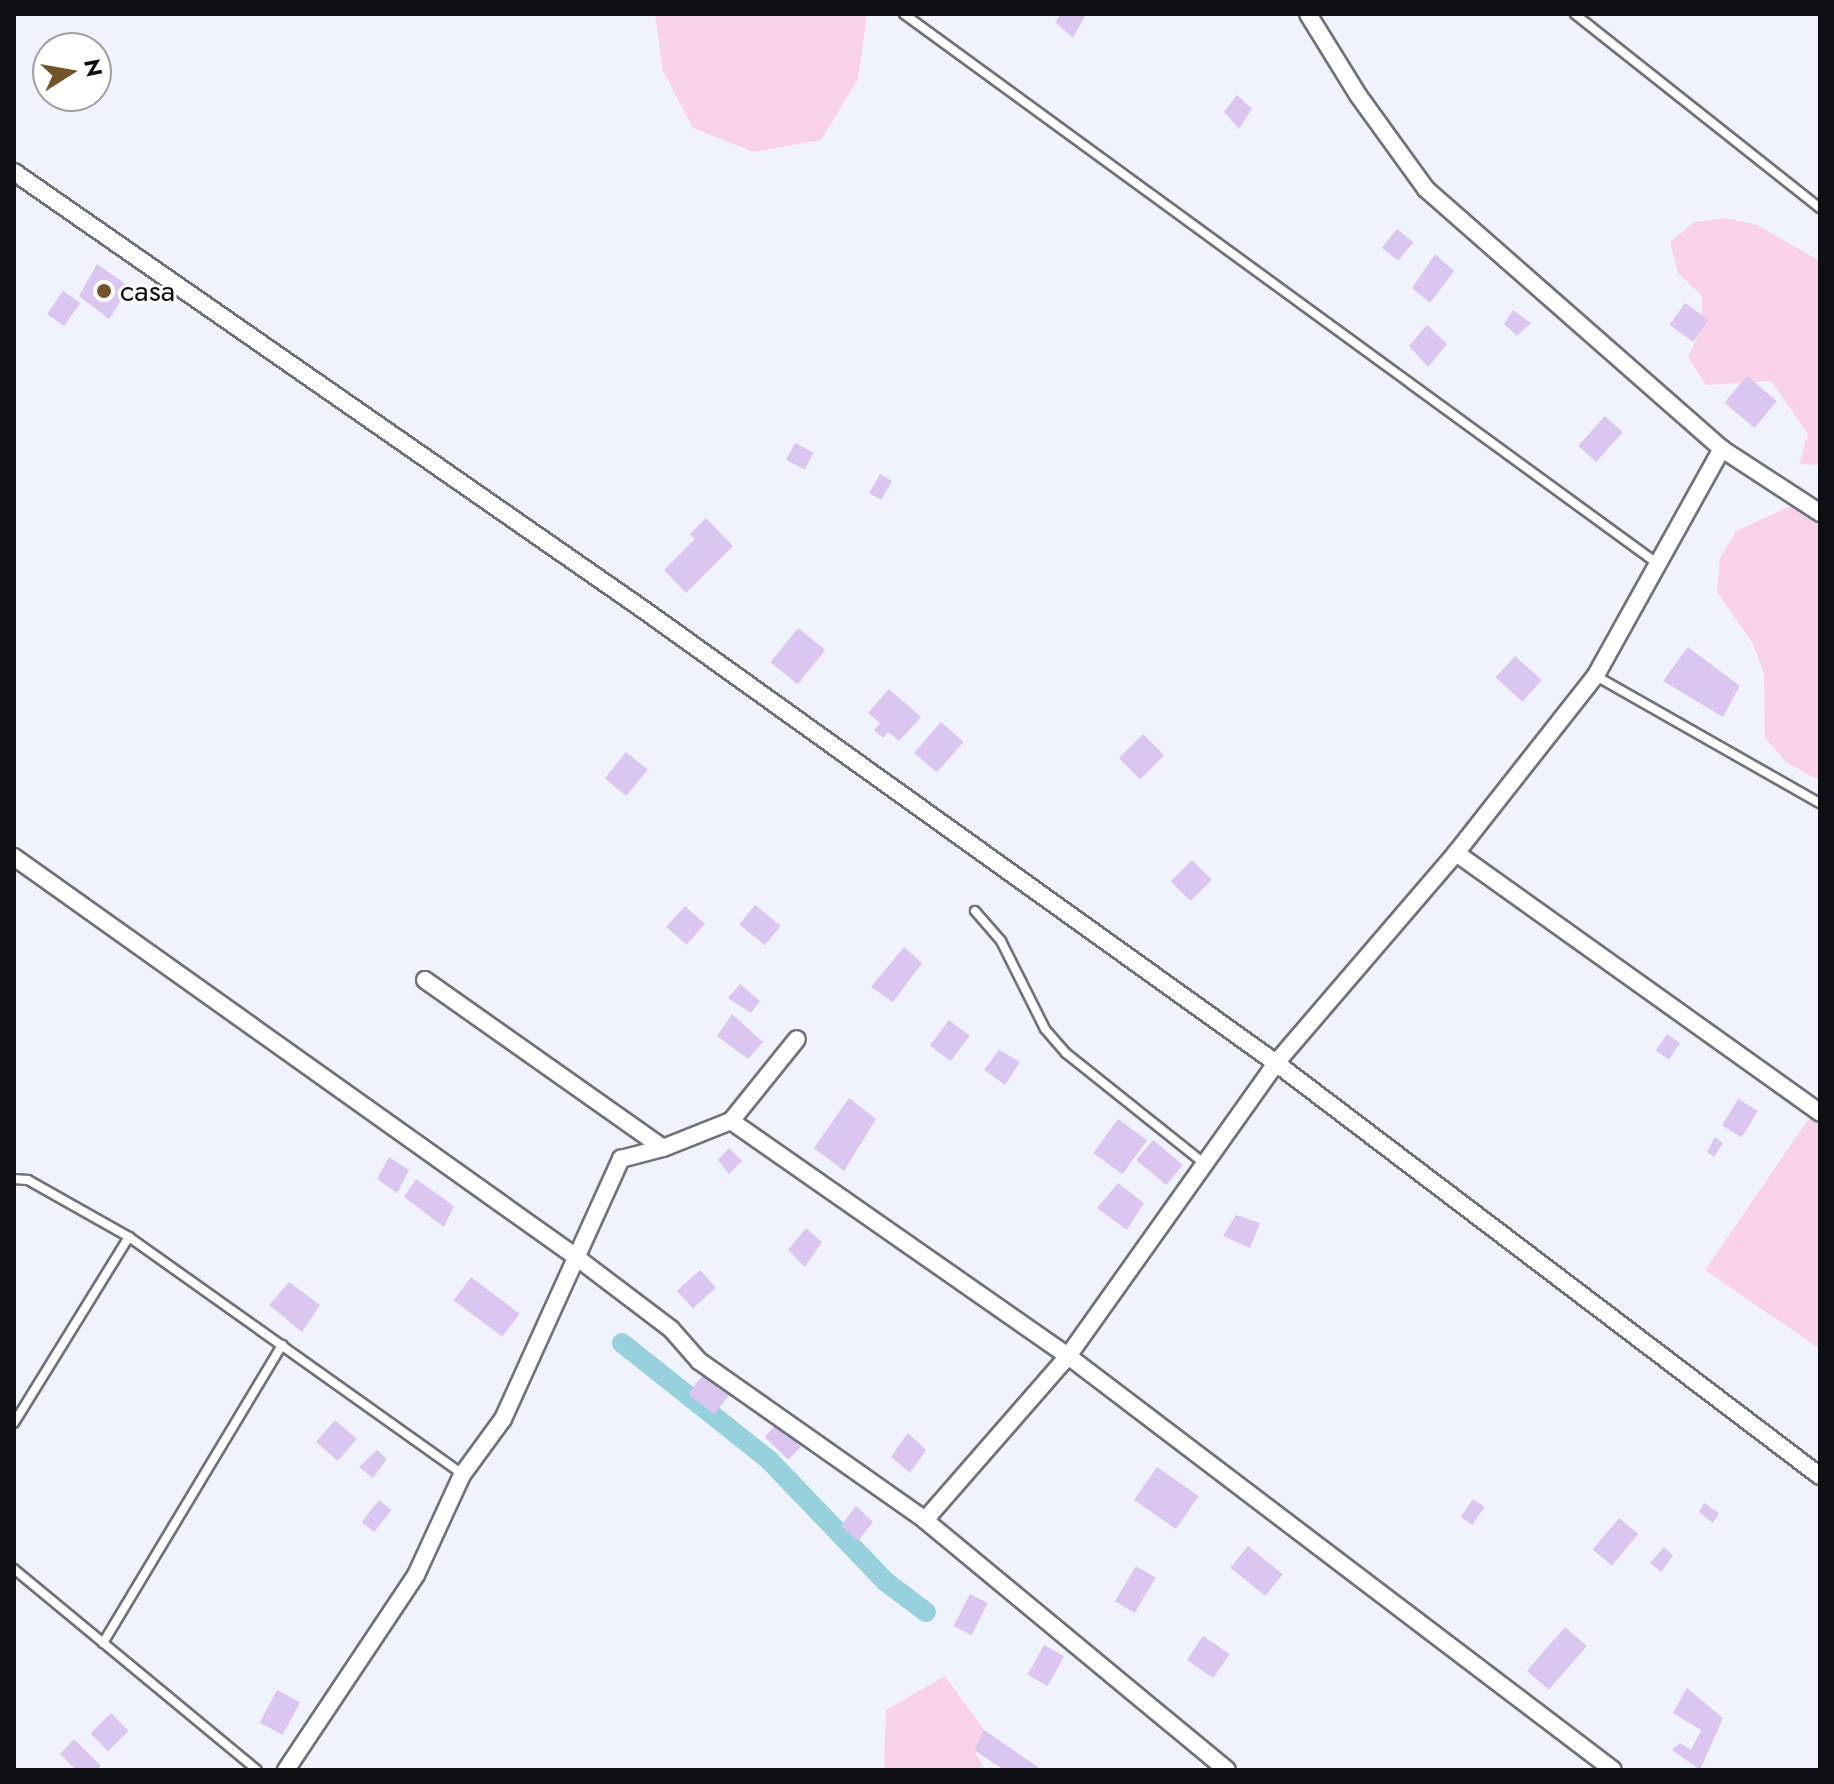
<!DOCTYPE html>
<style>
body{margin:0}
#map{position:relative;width:1834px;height:1784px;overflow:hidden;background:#f0f3fd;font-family:Jost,sans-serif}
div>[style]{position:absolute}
.green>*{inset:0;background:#f9d2ea}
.canal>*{height:20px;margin:-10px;padding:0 10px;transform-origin:10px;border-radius:10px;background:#96d1dd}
.building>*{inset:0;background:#dbc6f1;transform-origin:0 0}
.roads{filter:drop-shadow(2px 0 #70727b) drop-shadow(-2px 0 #70727b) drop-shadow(0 2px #70727b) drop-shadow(0 -2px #70727b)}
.service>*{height:8px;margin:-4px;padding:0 4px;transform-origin:4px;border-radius:4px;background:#fff}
.minor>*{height:16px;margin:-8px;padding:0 8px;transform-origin:8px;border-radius:8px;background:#fff}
.dots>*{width:22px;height:22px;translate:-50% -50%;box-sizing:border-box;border:4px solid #fff;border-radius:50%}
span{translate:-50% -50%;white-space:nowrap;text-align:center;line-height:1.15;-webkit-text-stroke:6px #fff;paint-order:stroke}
.poi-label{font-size:30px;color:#0e0f12}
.left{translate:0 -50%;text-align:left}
.frame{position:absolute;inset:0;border:16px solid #0e0f12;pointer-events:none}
.north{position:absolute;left:32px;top:32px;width:80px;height:80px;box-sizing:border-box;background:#fff;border:2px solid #9f9fa0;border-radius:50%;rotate:79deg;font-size:22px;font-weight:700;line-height:32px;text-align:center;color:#0e0f12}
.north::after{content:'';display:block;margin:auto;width:28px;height:36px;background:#715528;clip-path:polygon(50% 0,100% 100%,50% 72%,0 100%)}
</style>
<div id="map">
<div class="green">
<i style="clip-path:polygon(655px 14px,867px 14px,858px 79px,821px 140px,754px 152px,693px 128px,663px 71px)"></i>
<i style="clip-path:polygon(1726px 218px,1757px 225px,1820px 261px,1820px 465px,1799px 464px,1808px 434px,1771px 381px,1706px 385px,1688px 357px,1702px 328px,1702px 296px,1678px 273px,1670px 242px,1694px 222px)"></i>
<i style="clip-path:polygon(1795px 504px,1820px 514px,1820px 781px,1786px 762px,1765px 738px,1764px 673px,1753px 644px,1717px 592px,1720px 558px,1736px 531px)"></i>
<i style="clip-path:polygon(1812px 1114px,1820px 1120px,1820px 1349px,1705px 1270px)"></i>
<i style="clip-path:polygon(945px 1676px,984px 1730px,974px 1750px,985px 1770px,884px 1770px,886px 1710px)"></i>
</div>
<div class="canal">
<i style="left:622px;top:1343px;width:188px;rotate:38.5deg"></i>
<i style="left:769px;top:1460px;width:169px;rotate:46.2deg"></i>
<i style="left:886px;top:1582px;width:50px;rotate:36.9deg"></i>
</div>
<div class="building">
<i style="clip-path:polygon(1061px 14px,1086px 14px,1073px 38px,1055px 22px)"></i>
<i style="clip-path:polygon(1237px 95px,1252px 109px,1239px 129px,1224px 112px)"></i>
<i style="left:1397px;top:229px;width:21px;height:24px;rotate:39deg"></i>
<i style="clip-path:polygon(1435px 254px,1454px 271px,1430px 303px,1412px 288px)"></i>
<i style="clip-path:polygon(97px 264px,130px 287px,109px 319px,79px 296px)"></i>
<i style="left:63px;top:291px;width:21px;height:28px;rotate:35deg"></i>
<i style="left:1685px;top:303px;width:29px;height:27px;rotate:35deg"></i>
<i style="clip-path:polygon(1513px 310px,1531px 323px,1517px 336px,1504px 324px)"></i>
<i style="clip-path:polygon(1427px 325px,1447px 344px,1428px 367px,1409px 346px)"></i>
<i style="left:1747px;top:376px;width:39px;height:35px;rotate:40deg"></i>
<i style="left:1605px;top:416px;width:24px;height:40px;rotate:42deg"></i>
<i style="left:795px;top:443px;width:21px;height:19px;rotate:28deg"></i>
<i style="left:880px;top:474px;width:14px;height:22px;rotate:30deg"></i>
<i style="clip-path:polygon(706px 518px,733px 546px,686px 593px,664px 570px,695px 539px,690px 534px)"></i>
<i style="left:798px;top:628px;width:35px;height:44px;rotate:39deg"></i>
<i style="clip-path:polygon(1688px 647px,1740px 686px,1723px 717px,1663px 681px)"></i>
<i style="left:1515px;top:656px;width:36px;height:29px;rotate:42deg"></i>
<i style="clip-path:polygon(889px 689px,921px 717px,899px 741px,888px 732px,883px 738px,874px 730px,880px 723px,868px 713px)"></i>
<i style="left:941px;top:722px;width:30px;height:41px;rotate:41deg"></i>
<i style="left:1143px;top:734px;width:30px;height:34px;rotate:45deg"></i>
<i style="left:626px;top:752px;width:28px;height:34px;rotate:39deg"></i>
<i style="left:1192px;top:860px;width:28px;height:30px;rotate:45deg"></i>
<i style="left:755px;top:905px;width:33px;height:25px;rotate:39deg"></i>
<i style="left:685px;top:906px;width:27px;height:28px;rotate:42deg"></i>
<i style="clip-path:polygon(904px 947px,922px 963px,893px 1002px,871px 987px)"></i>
<i style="clip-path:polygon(740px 984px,760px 1001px,751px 1013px,728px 998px)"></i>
<i style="clip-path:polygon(732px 1014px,763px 1042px,748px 1059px,717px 1036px)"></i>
<i style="left:949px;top:1020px;width:26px;height:32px;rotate:37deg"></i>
<i style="left:1667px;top:1034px;width:16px;height:20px;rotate:35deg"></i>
<i style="clip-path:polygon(999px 1050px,1020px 1062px,1005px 1085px,984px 1070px)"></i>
<i style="clip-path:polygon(849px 1098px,876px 1119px,844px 1171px,814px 1148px)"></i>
<i style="left:1738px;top:1099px;width:23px;height:31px;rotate:31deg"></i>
<i style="left:1118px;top:1119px;width:36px;height:42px;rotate:36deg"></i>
<i style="clip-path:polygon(1715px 1137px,1723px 1143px,1714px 1157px,1707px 1152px)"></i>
<i style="left:1153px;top:1140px;width:39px;height:26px;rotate:40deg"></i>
<i style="clip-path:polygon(729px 1148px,742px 1161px,729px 1174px,718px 1160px)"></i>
<i style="clip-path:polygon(389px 1157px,409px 1170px,397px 1193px,377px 1179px)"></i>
<i style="clip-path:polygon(416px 1179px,454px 1206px,444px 1227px,404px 1197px)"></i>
<i style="clip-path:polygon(1118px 1183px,1144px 1203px,1127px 1230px,1097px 1208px)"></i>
<i style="clip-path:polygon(1236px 1215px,1260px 1223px,1250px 1248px,1223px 1236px)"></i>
<i style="clip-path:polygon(806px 1228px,822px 1242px,805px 1267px,788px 1250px)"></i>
<i style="left:700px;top:1270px;width:24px;height:31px;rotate:48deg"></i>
<i style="left:471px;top:1277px;width:61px;height:29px;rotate:37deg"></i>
<i style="clip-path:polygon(289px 1282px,320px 1305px,302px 1332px,269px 1305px)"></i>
<i style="left:703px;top:1375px;width:33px;height:24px;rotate:38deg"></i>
<i style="left:335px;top:1420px;width:29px;height:29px;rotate:41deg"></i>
<i style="left:777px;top:1424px;width:33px;height:18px;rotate:44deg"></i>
<i style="clip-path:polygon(908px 1433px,926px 1450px,910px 1473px,891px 1457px)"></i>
<i style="clip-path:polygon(377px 1450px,387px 1459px,373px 1478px,359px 1467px)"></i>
<i style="left:1157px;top:1467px;width:51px;height:40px;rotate:35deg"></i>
<i style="left:1473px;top:1499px;width:14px;height:22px;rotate:34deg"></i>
<i style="left:379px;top:1500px;width:16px;height:28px;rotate:38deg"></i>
<i style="clip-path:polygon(1704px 1503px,1719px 1513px,1713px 1523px,1699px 1512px)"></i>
<i style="clip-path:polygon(856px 1506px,873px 1522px,858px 1541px,841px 1526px)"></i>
<i style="left:1619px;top:1518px;width:25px;height:41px;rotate:40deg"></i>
<i style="left:1248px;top:1546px;width:45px;height:28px;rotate:39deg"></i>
<i style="clip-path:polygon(1664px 1547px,1673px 1556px,1661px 1572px,1650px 1563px)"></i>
<i style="left:1136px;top:1566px;width:23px;height:41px;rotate:31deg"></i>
<i style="left:970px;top:1594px;width:20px;height:36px;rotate:27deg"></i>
<i style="left:1565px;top:1627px;width:29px;height:58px;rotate:41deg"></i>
<i style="left:1203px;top:1636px;width:32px;height:29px;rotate:34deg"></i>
<i style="left:1044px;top:1645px;width:23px;height:34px;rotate:29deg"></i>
<i style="clip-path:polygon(1687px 1688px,1723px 1718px,1700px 1770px,1672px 1750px,1680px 1743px,1691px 1750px,1701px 1730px,1673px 1713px)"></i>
<i style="left:277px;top:1690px;width:26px;height:37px;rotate:28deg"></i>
<i style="left:111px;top:1713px;width:25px;height:29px;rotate:45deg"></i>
<i style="clip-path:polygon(984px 1730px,1038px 1767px,1036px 1770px,1004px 1770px,974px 1750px)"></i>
<i style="clip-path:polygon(74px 1739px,101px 1766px,96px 1770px,76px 1770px,60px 1754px)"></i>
</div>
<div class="roads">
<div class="service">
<i style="left:904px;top:14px;width:933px;rotate:36.11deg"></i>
<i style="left:1575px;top:14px;width:313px;rotate:38.4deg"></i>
<i style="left:1596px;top:676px;width:257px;rotate:29.6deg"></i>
<i style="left:975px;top:911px;width:40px;rotate:49deg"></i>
<i style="left:1001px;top:941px;width:98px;rotate:63.4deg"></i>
<i style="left:1045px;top:1029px;width:32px;rotate:49deg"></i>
<i style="left:1066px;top:1053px;width:178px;rotate:38.6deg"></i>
<i style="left:14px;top:1179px;width:14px;rotate:4deg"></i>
<i style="left:28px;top:1180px;width:116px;rotate:29.4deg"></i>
<i style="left:129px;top:1237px;width:409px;rotate:35.4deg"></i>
<i style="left:14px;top:1423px;width:219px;rotate:-58.3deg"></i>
<i style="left:14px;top:1569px;width:315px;rotate:39.6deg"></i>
<i style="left:103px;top:1643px;width:348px;rotate:-59deg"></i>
</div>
<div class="minor">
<i style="left:1308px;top:14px;width:95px;rotate:58.3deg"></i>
<i style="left:1358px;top:95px;width:116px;rotate:54.1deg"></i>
<i style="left:1426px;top:189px;width:394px;rotate:41.3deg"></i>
<i style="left:1722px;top:449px;width:117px;rotate:33.1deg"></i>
<i style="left:14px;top:172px;width:767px;rotate:34.81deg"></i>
<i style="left:644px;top:610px;width:778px;rotate:35.63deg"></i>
<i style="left:1276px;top:1063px;width:683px;rotate:37.21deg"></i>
<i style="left:1456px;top:853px;width:447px;rotate:35.5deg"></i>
<i style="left:14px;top:857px;width:690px;rotate:35.44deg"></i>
<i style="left:576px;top:1257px;width:119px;rotate:37.2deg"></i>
<i style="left:671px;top:1329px;width:43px;rotate:48.8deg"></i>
<i style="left:699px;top:1361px;width:276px;rotate:35.1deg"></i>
<i style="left:425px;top:980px;width:291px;rotate:35.2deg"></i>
<i style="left:663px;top:1148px;width:73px;rotate:-21.7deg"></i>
<i style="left:731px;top:1121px;width:105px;rotate:-51.2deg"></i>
<i style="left:731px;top:1121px;width:411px;rotate:34.9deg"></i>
<i style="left:1068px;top:1356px;width:684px;rotate:37.22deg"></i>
<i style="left:286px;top:1770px;width:234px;rotate:-56.3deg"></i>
<i style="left:416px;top:1575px;width:110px;rotate:-65.3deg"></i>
<i style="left:462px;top:1475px;width:69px;rotate:-53.8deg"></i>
<i style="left:503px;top:1419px;width:286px;rotate:-65.6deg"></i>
<i style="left:621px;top:1159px;width:43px;rotate:-14.7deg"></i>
<i style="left:1227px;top:1770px;width:392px;rotate:-140.4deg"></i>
<i style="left:925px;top:1520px;width:218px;rotate:-48.9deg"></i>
<i style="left:1068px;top:1356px;width:359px;rotate:-54.6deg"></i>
<i style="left:1276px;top:1063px;width:277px;rotate:-49.4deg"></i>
<i style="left:1456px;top:853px;width:226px;rotate:-51.8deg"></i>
<i style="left:1596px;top:675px;width:259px;rotate:-60.9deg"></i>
</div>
</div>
<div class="dots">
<i style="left:104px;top:291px;background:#715528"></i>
</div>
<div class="poi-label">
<span class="left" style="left:120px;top:291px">casa</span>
</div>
<div class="frame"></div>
<div class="north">N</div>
</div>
